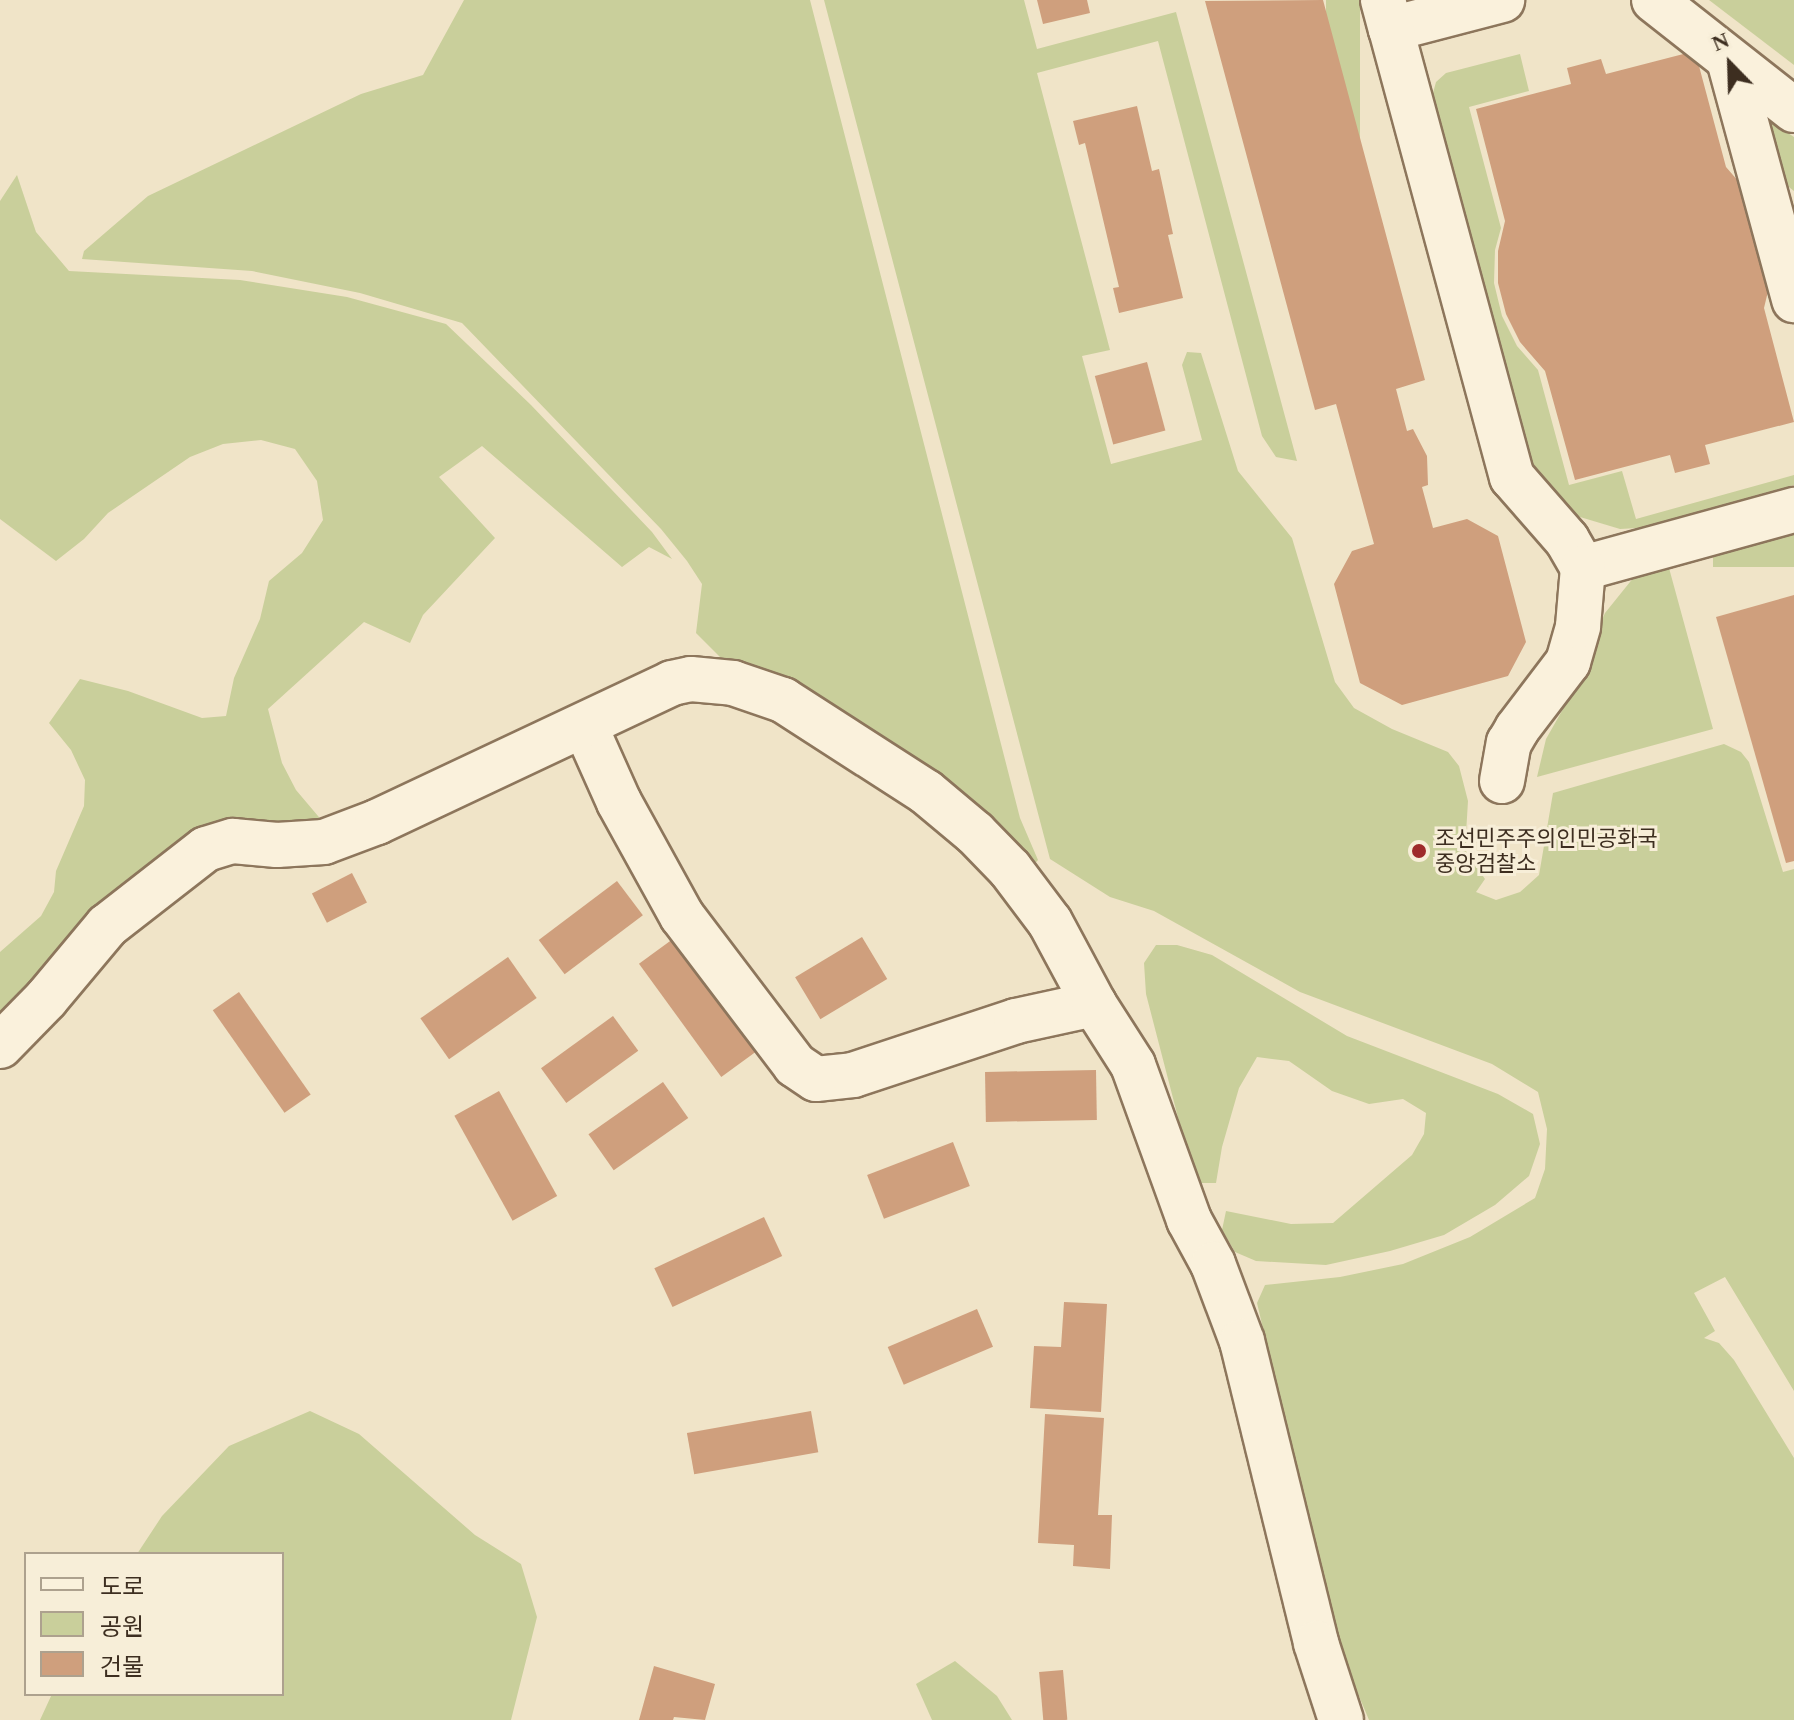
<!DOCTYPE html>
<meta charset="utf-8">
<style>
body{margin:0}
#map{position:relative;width:1794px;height:1720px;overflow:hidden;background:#f0e4c8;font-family:"Times New Roman","Noto Sans KR",serif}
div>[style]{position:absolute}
.green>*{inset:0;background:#c9cf9b;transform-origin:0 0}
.building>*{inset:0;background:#cf9f7d;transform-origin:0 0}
.roads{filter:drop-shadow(2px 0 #8d765c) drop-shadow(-2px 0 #8d765c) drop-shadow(0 2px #8d765c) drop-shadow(0 -2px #8d765c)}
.minor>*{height:44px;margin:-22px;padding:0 22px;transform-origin:22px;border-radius:22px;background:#faf1dc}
.dots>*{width:22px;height:22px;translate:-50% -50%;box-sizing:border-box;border:4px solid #f7eed8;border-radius:50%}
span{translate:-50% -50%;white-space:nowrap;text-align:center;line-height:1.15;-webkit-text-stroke:6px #f7eed8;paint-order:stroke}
.poi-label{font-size:22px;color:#3d2e20}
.left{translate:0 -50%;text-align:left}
.legend{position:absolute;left:24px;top:1552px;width:260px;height:144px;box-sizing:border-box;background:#f7eed8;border:2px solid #ada18e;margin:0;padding:10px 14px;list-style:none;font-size:24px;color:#3d2e20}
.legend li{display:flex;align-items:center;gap:16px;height:40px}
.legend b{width:40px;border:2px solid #ada18e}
.north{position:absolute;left:1690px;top:24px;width:80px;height:80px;-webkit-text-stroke:6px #f7eed8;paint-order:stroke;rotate:337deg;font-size:22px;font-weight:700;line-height:32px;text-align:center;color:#3d2e20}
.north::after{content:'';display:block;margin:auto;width:28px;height:36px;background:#3d2e20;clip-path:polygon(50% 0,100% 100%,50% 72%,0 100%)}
</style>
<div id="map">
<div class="green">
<i style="clip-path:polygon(464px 0,810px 0,1020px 818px,1038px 860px,1029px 870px,723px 660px,696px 633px,702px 584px,687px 561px,661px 529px,462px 323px,360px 293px,252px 271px,82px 259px,84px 251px,148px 196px,361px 94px,423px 75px)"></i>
<i style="clip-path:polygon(824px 0,1024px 0,1037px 49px,1176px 12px,1297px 461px,1276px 457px,1262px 436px,1158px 41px,1037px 73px,1110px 350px,1082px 356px,1111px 464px,1202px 440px,1182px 365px,1187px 352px,1201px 353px,1238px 471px,1292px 538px,1335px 682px,1354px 708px,1392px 729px,1448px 752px,1459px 766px,1468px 801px,1465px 850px,1485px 879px,1476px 892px,1496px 900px,1520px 892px,1539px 875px,1553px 793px,1724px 744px,1741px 752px,1749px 762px,1783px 872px,1794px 869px,1794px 1391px,1725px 1277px,1694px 1293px,1715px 1331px,1704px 1338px,1719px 1343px,1734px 1360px,1794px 1458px,1794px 1720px,1369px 1720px,1338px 1646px,1257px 1303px,1265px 1285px,1340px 1277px,1403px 1264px,1470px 1237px,1535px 1198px,1545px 1169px,1547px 1129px,1538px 1092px,1492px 1064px,1300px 992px,1154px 911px,1110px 897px,1050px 859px)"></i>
<i style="left:1326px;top:0;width:34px;height:393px"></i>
<i style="clip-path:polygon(1709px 0,1794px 0,1794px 65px)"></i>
<i style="clip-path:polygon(1520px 54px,1529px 91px,1469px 107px,1501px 228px,1495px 250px,1494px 283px,1502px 316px,1517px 346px,1538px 370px,1569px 485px,1622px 471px,1636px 519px,1794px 475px,1794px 485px,1638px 528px,1620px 529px,1580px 517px,1561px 504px,1532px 467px,1433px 93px,1436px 82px,1446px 73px)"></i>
<i style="clip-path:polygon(1773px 123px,1794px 137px,1794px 191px,1785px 184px,1769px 126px)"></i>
<i style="clip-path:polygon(17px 175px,36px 232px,69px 271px,240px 280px,347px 297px,446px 324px,531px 405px,652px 532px,672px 559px,649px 547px,622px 567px,482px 446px,439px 477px,495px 538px,423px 615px,410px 643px,364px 622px,268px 709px,282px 763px,296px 790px,329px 829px,242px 832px,0 1025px,0 952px,41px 916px,54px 892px,56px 871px,84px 806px,85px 780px,71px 750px,49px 723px,80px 679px,128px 691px,202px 718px,226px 716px,234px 678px,260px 619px,269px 581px,302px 553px,323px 520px,317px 481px,295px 449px,261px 440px,223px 444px,190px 457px,108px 513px,84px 539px,56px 561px,0 519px,0 201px)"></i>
<i style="left:1794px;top:533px;width:34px;height:81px;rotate:90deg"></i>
<i style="clip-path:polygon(1669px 568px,1713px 729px,1537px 777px,1546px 739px,1588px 665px,1593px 640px,1605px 613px,1634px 577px)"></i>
<i style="clip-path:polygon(1156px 945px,1177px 945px,1212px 955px,1347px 1036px,1498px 1094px,1533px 1114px,1540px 1144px,1529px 1176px,1495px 1205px,1444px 1235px,1390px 1251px,1326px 1265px,1256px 1261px,1235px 1252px,1222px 1230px,1226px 1211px,1291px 1224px,1333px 1223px,1412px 1155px,1424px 1134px,1426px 1113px,1403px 1099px,1369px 1104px,1332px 1091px,1289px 1061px,1257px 1057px,1239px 1088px,1222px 1147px,1216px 1183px,1195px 1183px,1146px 994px,1144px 963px)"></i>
<i style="clip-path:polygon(310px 1411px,359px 1434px,475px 1535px,521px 1564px,537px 1617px,511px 1720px,40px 1720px,52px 1694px,282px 1694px,282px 1554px,137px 1554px,162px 1516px,229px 1446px)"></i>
<i style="clip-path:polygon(955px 1661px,997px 1696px,1012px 1720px,932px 1720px,916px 1684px)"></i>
</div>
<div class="building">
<i style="clip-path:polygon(1037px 0,1087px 0,1090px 13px,1043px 24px)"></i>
<i style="clip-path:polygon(1323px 0,1425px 380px,1396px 389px,1407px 431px,1413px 429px,1427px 456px,1428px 485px,1422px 487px,1433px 528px,1467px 519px,1498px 536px,1526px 642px,1508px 676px,1402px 705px,1360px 683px,1334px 584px,1352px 551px,1374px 544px,1336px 404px,1315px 410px,1205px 1px)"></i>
<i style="clip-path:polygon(1695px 51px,1726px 167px,1752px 197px,1770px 283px,1764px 308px,1794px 422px,1705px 445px,1710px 464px,1675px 473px,1670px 455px,1575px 480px,1545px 371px,1520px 342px,1506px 314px,1498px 283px,1498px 251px,1505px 221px,1476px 109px,1571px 84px,1567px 68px,1601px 59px,1606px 74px)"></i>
<i style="clip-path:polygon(1137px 106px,1152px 171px,1159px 169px,1173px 234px,1168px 235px,1183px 298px,1119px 313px,1113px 288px,1119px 287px,1085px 143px,1079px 145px,1073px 121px)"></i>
<i style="left:1147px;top:362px;width:71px;height:54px;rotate:75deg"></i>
<i style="clip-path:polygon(1794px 595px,1794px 861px,1786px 863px,1716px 617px)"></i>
<i style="left:352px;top:873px;width:33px;height:45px;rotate:63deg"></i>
<i style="left:617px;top:881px;width:43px;height:98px;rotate:53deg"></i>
<i style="left:677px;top:936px;width:140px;height:47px;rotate:54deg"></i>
<i style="left:862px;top:937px;width:49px;height:78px;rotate:59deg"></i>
<i style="left:508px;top:957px;width:50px;height:107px;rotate:55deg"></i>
<i style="left:239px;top:992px;width:125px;height:32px;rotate:55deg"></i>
<i style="left:613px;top:1016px;width:43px;height:89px;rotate:54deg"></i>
<i style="left:1096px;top:1070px;width:50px;height:111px;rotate:89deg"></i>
<i style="left:663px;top:1082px;width:44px;height:91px;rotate:55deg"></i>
<i style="left:499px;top:1091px;width:120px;height:51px;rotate:61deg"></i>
<i style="left:953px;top:1142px;width:47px;height:92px;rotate:69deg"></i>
<i style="left:764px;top:1217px;width:43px;height:121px;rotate:65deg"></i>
<i style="clip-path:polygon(1064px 1302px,1107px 1304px,1101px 1412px,1030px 1408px,1034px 1346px,1061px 1347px)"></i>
<i style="left:977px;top:1309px;width:41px;height:97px;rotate:67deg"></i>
<i style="left:811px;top:1411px;width:42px;height:126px;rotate:80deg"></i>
<i style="clip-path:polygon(1045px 1414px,1104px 1418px,1098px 1515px,1112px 1515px,1110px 1569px,1073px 1566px,1074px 1545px,1038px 1543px)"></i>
<i style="clip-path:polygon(654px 1666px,715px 1684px,705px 1720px,674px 1717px,673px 1720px,639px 1720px)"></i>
<i style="left:1063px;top:1670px;width:50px;height:24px;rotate:85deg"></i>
</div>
<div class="roads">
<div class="minor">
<i style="left:1383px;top:0;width:30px;rotate:75deg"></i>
<i style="left:1391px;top:29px;width:115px;rotate:-14.6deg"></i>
<i style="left:1654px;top:0;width:178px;rotate:38.2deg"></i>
<i style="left:1391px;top:29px;width:464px;rotate:74.9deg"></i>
<i style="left:1512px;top:477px;width:84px;rotate:48.9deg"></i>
<i style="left:1567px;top:540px;width:32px;rotate:60deg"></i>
<i style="left:1583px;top:568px;width:219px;rotate:-15.4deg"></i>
<i style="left:1729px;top:60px;width:249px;rotate:74.8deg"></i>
<i style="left:585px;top:726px;width:83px;rotate:65.9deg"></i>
<i style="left:619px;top:802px;width:130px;rotate:61.1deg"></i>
<i style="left:682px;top:916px;width:187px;rotate:52.8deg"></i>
<i style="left:795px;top:1065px;width:25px;rotate:34deg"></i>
<i style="left:816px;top:1079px;width:37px;rotate:-6deg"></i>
<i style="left:853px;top:1075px;width:172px;rotate:-18.3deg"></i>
<i style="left:1016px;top:1021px;width:80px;rotate:-12.3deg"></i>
<i style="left:1502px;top:781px;width:39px;rotate:-80deg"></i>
<i style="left:1509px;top:743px;width:16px;rotate:-60deg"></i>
<i style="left:1517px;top:729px;width:84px;rotate:-52.7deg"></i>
<i style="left:1568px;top:662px;width:37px;rotate:-74deg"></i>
<i style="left:1578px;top:626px;width:58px;rotate:-85.1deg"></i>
<i style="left:0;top:1046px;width:66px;rotate:-45.6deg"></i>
<i style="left:46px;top:999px;width:95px;rotate:-50.1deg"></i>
<i style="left:107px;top:926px;width:125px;rotate:-37.9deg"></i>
<i style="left:206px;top:849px;width:28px;rotate:-17deg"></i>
<i style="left:233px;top:841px;width:44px;rotate:5.2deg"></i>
<i style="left:277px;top:845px;width:47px;rotate:-3.7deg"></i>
<i style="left:324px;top:842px;width:57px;rotate:-20.7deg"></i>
<i style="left:377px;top:822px;width:326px;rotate:-25.2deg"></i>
<i style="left:672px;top:683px;width:19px;rotate:-12deg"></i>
<i style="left:691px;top:679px;width:42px;rotate:5.4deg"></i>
<i style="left:733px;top:683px;width:53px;rotate:18.8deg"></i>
<i style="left:783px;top:700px;width:170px;rotate:32.8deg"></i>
<i style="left:926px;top:792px;width:64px;rotate:39.9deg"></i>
<i style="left:975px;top:833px;width:50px;rotate:45.8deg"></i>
<i style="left:1010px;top:869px;width:66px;rotate:53deg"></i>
<i style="left:1050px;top:922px;width:93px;rotate:61.8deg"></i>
<i style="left:1094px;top:1004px;width:72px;rotate:57.4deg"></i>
<i style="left:1133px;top:1065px;width:165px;rotate:70.1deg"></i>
<i style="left:1189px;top:1220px;width:50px;rotate:61.4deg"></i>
<i style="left:1213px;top:1264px;width:82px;rotate:69.4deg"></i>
<i style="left:1242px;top:1341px;width:311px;rotate:76.2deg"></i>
<i style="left:1316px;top:1643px;width:81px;rotate:72deg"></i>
</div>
</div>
<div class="dots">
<i style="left:1419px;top:851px;background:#9e2a2b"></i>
</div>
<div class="poi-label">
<span class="left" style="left:1435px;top:851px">조선민주주의인민공화국<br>중앙검찰소</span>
</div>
<ul class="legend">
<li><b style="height:10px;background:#faf1dc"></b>도로</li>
<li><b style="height:22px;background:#c9cf9b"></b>공원</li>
<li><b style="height:22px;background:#cf9f7d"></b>건물</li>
</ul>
<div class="north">N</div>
</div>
